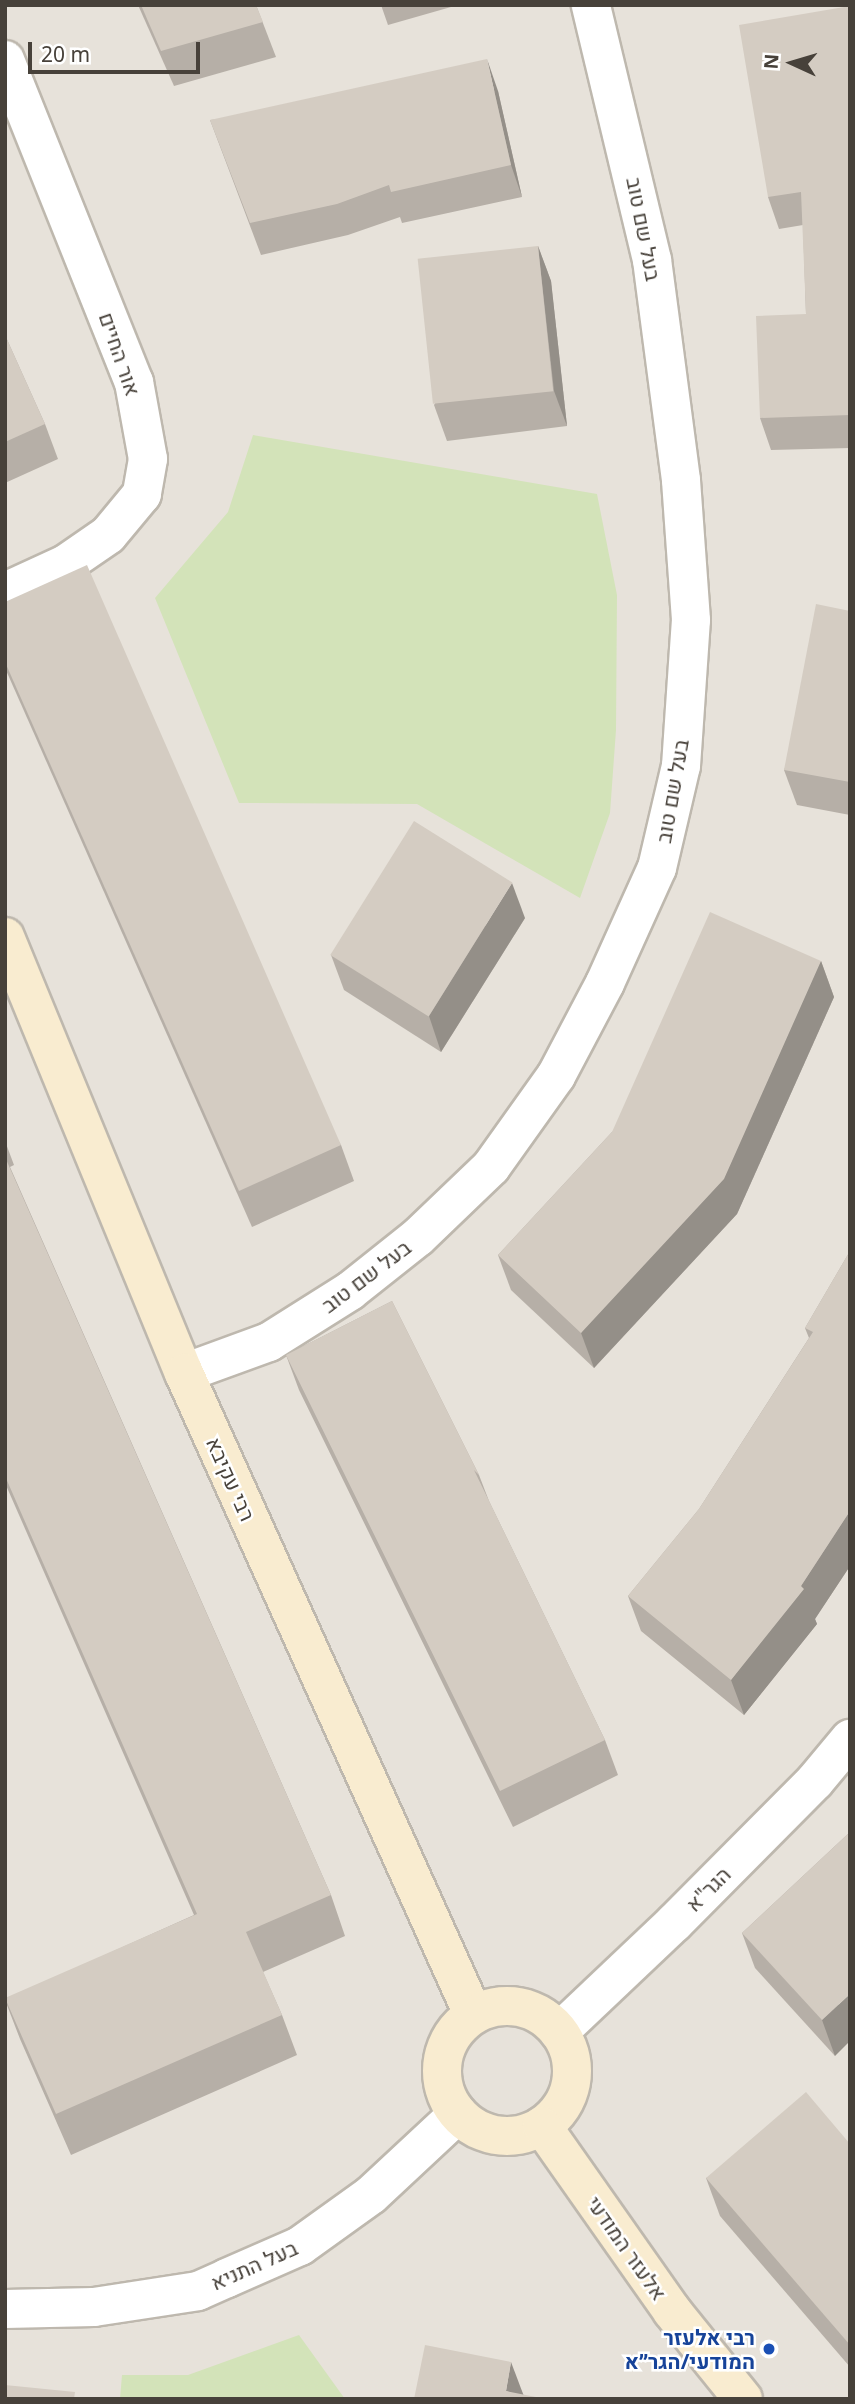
<!DOCTYPE html>
<meta charset="utf-8">
<style>
body{margin:0}
#map{position:relative;width:855px;height:2404px;overflow:hidden;background:#f4f1eb;font-family:"Noto Sans",Heebo,sans-serif}
div>[style]{position:absolute}
.residential>*{inset:0;background:#e7e2da;transform-origin:0 0}
.green>*{inset:0;background:#d3e3b9}
.roads{filter:drop-shadow(2px 0 #beb8ae) drop-shadow(-2px 0 #beb8ae) drop-shadow(0 2px #beb8ae) drop-shadow(0 -2px #beb8ae)}
.street>*{height:38px;margin:-19px;padding:0 19px;transform-origin:19px;border-radius:19px;background:#fff}
.secondary>*{height:38px;margin:-19px;padding:0 19px;transform-origin:19px;border-radius:19px;background:#f9ecd0}
.secondary>.ring{margin:-19px;padding:0;box-sizing:content-box;background:none;border:38px solid #f9ecd0;border-radius:50%}
.wall>*{inset:0;background:#b6afa7}
.shaded-wall>*{inset:0;background:#948f88}
.building>*{inset:0;background:#d4ccc2;transform-origin:0 0}
.dots>*{width:19px;height:19px;translate:-50% -50%;box-sizing:border-box;border:4px solid #fff;border-radius:50%}
span{translate:-50% -50%;white-space:nowrap;text-align:center;line-height:1.15;-webkit-text-stroke:5px #fff;paint-order:stroke}
.street-label{font-size:21px;color:#47413a}
.transit-label{font-size:21px;color:#164399;font-weight:700}
.right{translate:-100% -50%;text-align:right}
.frame{position:absolute;inset:0;border:7px solid #47413a;pointer-events:none}
.north{position:absolute;left:757px;top:28px;width:70px;height:70px;-webkit-text-stroke:5px #fff;paint-order:stroke;rotate:274deg;font-size:19px;font-weight:700;line-height:28px;text-align:center;color:#47413a}
.north::after{content:'';display:block;margin:auto;width:24px;height:32px;background:#47413a;clip-path:polygon(50% 0,100% 100%,50% 72%,0 100%)}
.scale{position:absolute;left:28px;top:42px;width:172px;height:32px;box-sizing:border-box;border:4px solid #47413a;border-top:0;padding-left:9px;font-size:21px;line-height:24px;white-space:nowrap;color:#47413a;-webkit-text-stroke:5px #fff;paint-order:stroke}
</style>
<div id="map">
<div class="residential">
<i style="left:5px;top:5px;width:845px;height:2394px"></i>
</div>
<div class="green">
<i style="clip-path:polygon(253px 435px,597px 494px,617px 595px,616px 730px,610px 813px,580px 898px,417px 804px,239px 803px,155px 598px,228px 512px)"></i>
<i style="clip-path:polygon(299px 2335px,345px 2399px,120px 2399px,122px 2375px,188px 2375px)"></i>
</div>
<div class="roads">
<div class="street">
<i style="left:5px;top:60px;width:347px;rotate:68.2deg"></i>
<i style="left:134px;top:382px;width:78px;rotate:79.7deg"></i>
<i style="left:148px;top:459px;width:36px;rotate:100deg"></i>
<i style="left:142px;top:494px;width:53px;rotate:129.7deg"></i>
<i style="left:108px;top:535px;width:51px;rotate:145.4deg"></i>
<i style="left:66px;top:564px;width:67px;rotate:155.3deg"></i>
<i style="left:184px;top:1373px;width:90px;rotate:-20deg"></i>
<i style="left:269px;top:1342px;width:96px;rotate:-32.2deg"></i>
<i style="left:350px;top:1291px;width:87px;rotate:-38.5deg"></i>
<i style="left:418px;top:1237px;width:101px;rotate:-43.8deg"></i>
<i style="left:491px;top:1167px;width:112px;rotate:-54.5deg"></i>
<i style="left:556px;top:1076px;width:105px;rotate:-62.2deg"></i>
<i style="left:605px;top:983px;width:126px;rotate:-65.7deg"></i>
<i style="left:657px;top:868px;width:105px;rotate:-76.8deg"></i>
<i style="left:681px;top:766px;width:146px;rotate:-86.1deg"></i>
<i style="left:691px;top:620px;width:140px;rotate:-94.1deg"></i>
<i style="left:681px;top:480px;width:222px;rotate:-97.5deg"></i>
<i style="left:652px;top:260px;width:262px;rotate:-103.5deg"></i>
<i style="left:559px;top:2032px;width:158px;rotate:-43.5deg"></i>
<i style="left:674px;top:1923px;width:200px;rotate:-45.2deg"></i>
<i style="left:815px;top:1781px;width:55px;rotate:-50.2deg"></i>
<i style="left:5px;top:2309px;width:89px;rotate:-1.3deg"></i>
<i style="left:94px;top:2307px;width:105px;rotate:-8.7deg"></i>
<i style="left:198px;top:2291px;width:32px;rotate:-24deg"></i>
<i style="left:227px;top:2278px;width:80px;rotate:-23.7deg"></i>
<i style="left:300px;top:2246px;width:87px;rotate:-35.7deg"></i>
<i style="left:371px;top:2195px;width:119px;rotate:-43deg"></i>
</div>
<div class="secondary">
<i style="left:5px;top:937px;width:471px;rotate:67.7deg"></i>
<i style="left:184px;top:1373px;width:703px;rotate:65.73deg"></i>
<i class="ring" style="left:442px;top:2006px;width:92px;height:92px"></i>
<i style="left:542px;top:2126px;width:226px;rotate:54.9deg"></i>
<i style="left:672px;top:2311px;width:113px;rotate:51.1deg"></i>
</div>
</div>
<div class="wall">
<i style="clip-path:polygon(138px 5px,256px 5px,276px 57px,174px 86px)"></i>
<i style="clip-path:polygon(381px 5px,458px 5px,388px 25px)"></i>
<i style="clip-path:polygon(850px 6px,850px 448px,771px 450px,760px 418px,806px 314px,803px 225px,779px 229px,768px 197px)"></i>
<i style="clip-path:polygon(498px 91px,522px 197px,402px 223px,400px 217px,348px 235px,261px 255px,210px 120px)"></i>
<i style="clip-path:polygon(538px 246px,551px 281px,567px 426px,447px 441px,434px 405px)"></i>
<i style="clip-path:polygon(5px 335px,45px 424px,58px 459px,5px 483px)"></i>
<i style="clip-path:polygon(5px 602px,341px 1145px,354px 1181px,252px 1227px,5px 668px)"></i>
<i style="clip-path:polygon(850px 611px,850px 815px,797px 805px,784px 770px)"></i>
<i style="clip-path:polygon(525px 918px,441px 1052px,344px 990px,331px 955px)"></i>
<i style="clip-path:polygon(821px 961px,834px 997px,737px 1214px,594px 1368px,511px 1290px,498px 1255px,612px 1132px)"></i>
<i style="clip-path:polygon(5px 1141px,14px 1165px,10px 1167px,331px 1895px,345px 1936px,263px 1972px,282px 2015px,297px 2055px,71px 2155px,20px 2039px,5px 2000px,194px 1915px,5px 1483px)"></i>
<i style="clip-path:polygon(850px 1251px,850px 1566px,815px 1619px,817px 1624px,744px 1715px,641px 1631px,628px 1596px,699px 1509px,809px 1338px,805px 1328px)"></i>
<i style="clip-path:polygon(392px 1301px,479px 1475px,489px 1501px,605px 1740px,618px 1775px,513px 1827px,299px 1390px,286px 1355px)"></i>
<i style="clip-path:polygon(850px 1832px,835px 2056px,755px 1968px,742px 1933px)"></i>
<i style="clip-path:polygon(850px 2144px,850px 2367px,720px 2216px,706px 2178px)"></i>
</div>
<div class="shaded-wall">
<i style="clip-path:polygon(487px 59px,498px 91px,522px 197px,511px 165px)"></i>
<i style="clip-path:polygon(538px 246px,551px 281px,567px 426px,554px 391px)"></i>
<i style="clip-path:polygon(512px 883px,525px 918px,441px 1052px,429px 1016px)"></i>
<i style="clip-path:polygon(821px 961px,834px 997px,737px 1214px,594px 1368px,581px 1333px)"></i>
<i style="clip-path:polygon(850px 1511px,850px 1566px,815px 1619px,817px 1624px,744px 1715px,731px 1680px,801px 1586px)"></i>
<i style="clip-path:polygon(850px 1994px,850px 2041px,835px 2056px,822px 2020px)"></i>
<i style="clip-path:polygon(511px 2362px,525px 2399px,506px 2391px)"></i>
</div>
<div class="building">
<i style="clip-path:polygon(141px 5px,256px 5px,263px 22px,161px 51px)"></i>
<i style="clip-path:polygon(850px 6px,850px 415px,760px 418px,756px 316px,806px 314px,801px 192px,768px 197px,739px 25px)"></i>
<i style="clip-path:polygon(487px 59px,511px 165px,391px 192px,389px 185px,337px 204px,250px 223px,210px 120px)"></i>
<i style="left:538px;top:246px;width:146px;height:121px;rotate:84deg"></i>
<i style="clip-path:polygon(5px 335px,45px 424px,5px 442px)"></i>
<i style="clip-path:polygon(87px 565px,341px 1145px,239px 1191px,5px 662px,5px 602px)"></i>
<i style="clip-path:polygon(816px 604px,850px 611px,850px 782px,784px 770px)"></i>
<i style="left:414px;top:821px;width:116px;height:158px;rotate:32deg"></i>
<i style="clip-path:polygon(710px 912px,821px 961px,724px 1179px,581px 1333px,498px 1255px,612px 1132px)"></i>
<i style="clip-path:polygon(5px 1157px,331px 1895px,246px 1932px,282px 2015px,56px 2114px,5px 1998px,197px 1914px,5px 1476px)"></i>
<i style="clip-path:polygon(850px 1251px,850px 1511px,801px 1586px,804px 1589px,731px 1680px,628px 1596px,699px 1509px,813px 1332px,805px 1328px)"></i>
<i style="clip-path:polygon(392px 1301px,479px 1475px,474px 1470px,605px 1740px,500px 1791px,286px 1355px)"></i>
<i style="clip-path:polygon(850px 1832px,850px 1994px,822px 2020px,742px 1933px)"></i>
<i style="clip-path:polygon(806px 2092px,850px 2144px,850px 2345px,706px 2178px)"></i>
<i style="clip-path:polygon(425px 2345px,511px 2362px,506px 2391px,546px 2399px,414px 2399px)"></i>
<i style="clip-path:polygon(5px 2385px,75px 2392px,74px 2399px,5px 2399px)"></i>
</div>
<div class="dots">
<i style="left:769px;top:2349px;background:#1a4fb4"></i>
</div>
<div class="street-label">
<span style="left:644px;top:229px;rotate:79deg">בעל שם טוב</span>
<span style="left:120px;top:354px;rotate:71deg">אור החיים</span>
<span style="left:672px;top:791px;rotate:-80deg">בעל שם טוב</span>
<span style="left:366px;top:1276px;rotate:-37deg">בעל שם טוב</span>
<span style="left:231px;top:1479px;rotate:66deg">רבי עקיבא</span>
<span style="left:708px;top:1889px;rotate:-45deg">הגר"א</span>
<span style="left:627px;top:2248px;rotate:55deg">אלעזר המודעי</span>
<span style="left:254px;top:2265px;rotate:-24deg">בעל התניא</span>
</div>
<div class="transit-label">
<span class="right" style="left:755px;top:2349px">רבי אלעזר<br>המודעי/הגר״א</span>
</div>
<div class="frame"></div>
<div class="north">N</div>
<div class="scale">20 m</div>
</div>
